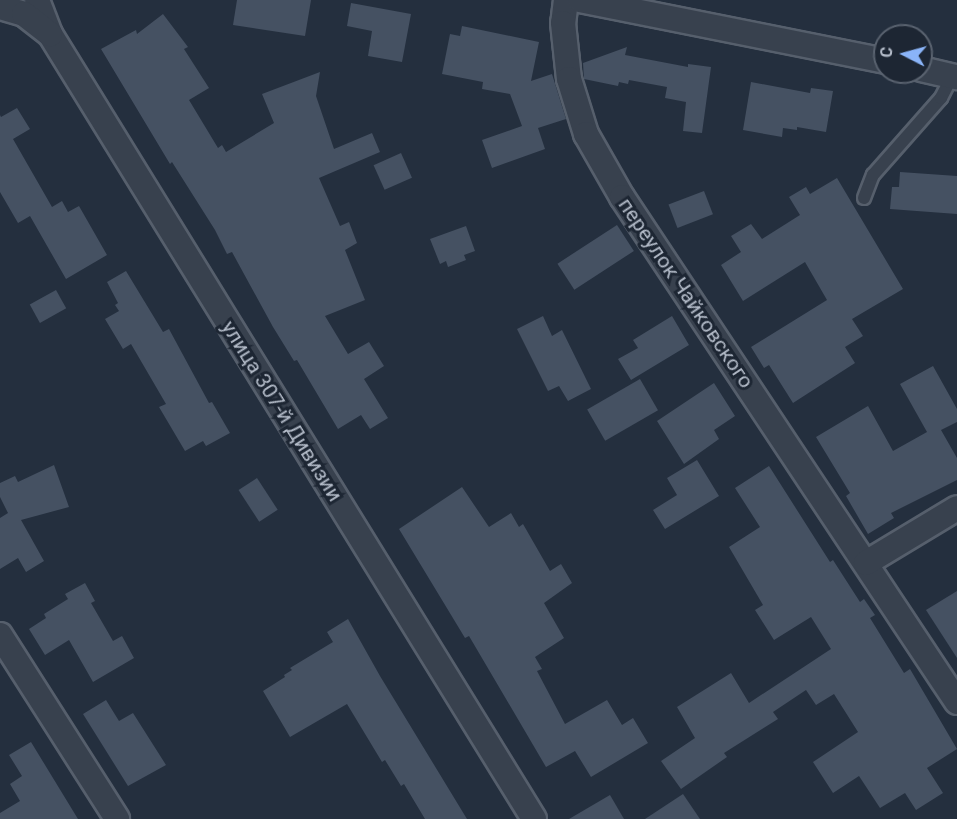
<!DOCTYPE html>
<meta charset="utf-8">
<style>
body{margin:0}
#map{position:relative;width:957px;height:819px;overflow:hidden;background:#242f3e;font-family:Roboto,sans-serif}
div>[style]{position:absolute}
.building>*{inset:0;background:#455162;transform-origin:0 0}
.roads{filter:drop-shadow(2px 0 #565f6c) drop-shadow(-2px 0 #565f6c) drop-shadow(0 2px #565f6c) drop-shadow(0 -2px #565f6c)}
.service>*{height:12px;margin:-6px;padding:0 6px;transform-origin:6px;border-radius:6px;background:#38414e}
.minor>*{height:24px;margin:-12px;padding:0 12px;transform-origin:12px;border-radius:12px;background:#38414e}
span{translate:-50% -50%;white-space:nowrap;text-align:center;line-height:1.15;-webkit-text-stroke:6px #1d2633;paint-order:stroke}
.street-label{font-size:21px;color:#b4bcc9}
.north{position:absolute;left:873px;top:24px;width:60px;height:60px;box-sizing:border-box;background:#1d2633;border:2px solid #59626f;border-radius:50%;rotate:276deg;font-size:16px;font-weight:700;line-height:24px;text-align:center;color:#b4bcc9}
.north::after{content:'';display:block;margin:auto;width:21px;height:27px;background:#8ab4f8;clip-path:polygon(50% 0,100% 100%,50% 72%,0 100%)}
</style>
<div id="map">
<div class="building">
<i style="clip-path:polygon(237px 0,311px 0,305px 36px,233px 25px)"></i>
<i style="clip-path:polygon(351px 3px,411px 14px,402px 62px,368px 56px,372px 31px,347px 26px)"></i>
<i style="clip-path:polygon(163px 14px,188px 47px,184px 49px,209px 88px,189px 100px,218px 148px,222px 145px,226px 152px,274px 123px,262px 94px,320px 72px,316px 96px,334px 149px,372px 133px,380px 152px,319px 178px,340px 226px,349px 222px,357px 243px,345px 250px,365px 300px,325px 316px,348px 354px,369px 342px,384px 366px,364px 379px,388px 418px,370px 429px,361px 415px,338px 429px,297px 360px,294px 361px,273px 327px,232px 252px,227px 254px,215px 230px,172px 162px,170px 164px,101px 49px,136px 30px,137px 34px)"></i>
<i style="clip-path:polygon(462px 26px,539px 42px,531px 81px,552px 74px,566px 119px,538px 128px,545px 149px,492px 168px,482px 140px,522px 126px,510px 94px,482px 89px,483px 82px,442px 74px,450px 34px,460px 36px)"></i>
<i style="clip-path:polygon(627px 47px,625px 55px,688px 67px,688px 64px,711px 67px,702px 133px,683px 131px,686px 102px,665px 98px,667px 87px,629px 80px,628px 84px,619px 82px,618px 86px,584px 79px,583px 63px)"></i>
<i style="clip-path:polygon(751px 82px,810px 93px,811px 88px,833px 91px,826px 132px,797px 127px,797px 130px,783px 128px,782px 137px,743px 130px)"></i>
<i style="clip-path:polygon(17px 108px,30px 129px,13px 139px,52px 207px,62px 201px,68px 212px,79px 206px,107px 255px,66px 279px,30px 216px,18px 223px,0 192px,0 115px,1px 117px)"></i>
<i style="left:401px;top:153px;width:27px;height:30px;rotate:66deg"></i>
<i style="clip-path:polygon(900px 172px,957px 176px,957px 214px,890px 209px,892px 187px,899px 187px)"></i>
<i style="clip-path:polygon(837px 178px,903px 289px,852px 319px,863px 336px,845px 347px,855px 363px,793px 403px,769px 365px,764px 368px,751px 347px,827px 300px,805px 262px,743px 301px,721px 265px,741px 252px,731px 236px,751px 224px,762px 239px,800px 215px,789px 197px,806px 187px,810px 194px)"></i>
<i style="left:704px;top:191px;width:25px;height:38px;rotate:69deg"></i>
<i style="left:617px;top:225px;width:31px;height:71px;rotate:57deg"></i>
<i style="clip-path:polygon(466px 226px,475px 251px,464px 255px,466px 260px,448px 267px,446px 261px,440px 264px,430px 239px)"></i>
<i style="clip-path:polygon(126px 271px,163px 332px,169px 329px,209px 403px,212px 402px,230px 433px,206px 446px,203px 441px,185px 451px,159px 407px,166px 404px,131px 344px,123px 349px,105px 319px,119px 311px,115px 305px,118px 303px,107px 282px)"></i>
<i style="left:56px;top:290px;width:21px;height:30px;rotate:61deg"></i>
<i style="clip-path:polygon(543px 316px,552px 336px,562px 330px,591px 389px,568px 401px,559px 386px,548px 391px,517px 329px)"></i>
<i style="clip-path:polygon(672px 316px,689px 345px,631px 380px,618px 359px,638px 348px,633px 340px)"></i>
<i style="clip-path:polygon(933px 366px,957px 409px,957px 422px,941px 430px,957px 458px,957px 480px,891px 513px,894px 518px,868px 534px,846px 496px,850px 493px,816px 437px,868px 406px,893px 451px,927px 432px,900px 384px)"></i>
<i style="left:640px;top:379px;width:36px;height:61px;rotate:60deg"></i>
<i style="clip-path:polygon(714px 383px,735px 416px,714px 430px,719px 439px,684px 464px,657px 421px)"></i>
<i style="clip-path:polygon(697px 460px,719px 496px,665px 529px,653px 510px,677px 495px,667px 478px)"></i>
<i style="clip-path:polygon(54px 465px,69px 507px,21px 520px,44px 561px,26px 572px,18px 558px,0 569px,0 518px,8px 513px,0 497px,0 483px,15px 476px,18px 482px)"></i>
<i style="clip-path:polygon(769px 466px,830px 562px,833px 560px,860px 602px,864px 599px,875px 615px,870px 618px,904px 673px,910px 669px,957px 749px,927px 768px,943px 793px,916px 810px,905px 793px,880px 808px,859px 776px,833px 793px,813px 762px,858px 732px,834px 694px,816px 705px,806px 690px,773px 712px,778px 719px,724px 753px,727px 757px,681px 789px,661px 761px,695px 738px,677px 707px,731px 673px,749px 703px,831px 649px,811px 617px,774px 640px,755px 610px,763px 605px,729px 547px,760px 527px,735px 488px)"></i>
<i style="left:257px;top:478px;width:38px;height:22px;rotate:57deg"></i>
<i style="clip-path:polygon(462px 487px,489px 527px,511px 513px,519px 527px,523px 524px,550px 571px,561px 564px,572px 583px,544px 603px,564px 638px,535px 657px,542px 669px,537px 671px,565px 724px,607px 700px,622px 725px,633px 718px,648px 743px,591px 777px,575px 751px,546px 767px,469px 636px,465px 638px,399px 529px)"></i>
<i style="clip-path:polygon(85px 583px,95px 601px,91px 603px,113px 641px,122px 636px,134px 658px,93px 682px,69px 640px,45px 655px,29px 629px,46px 618px,44px 614px,68px 599px,65px 594px)"></i>
<i style="clip-path:polygon(957px 591px,957px 658px,926px 610px)"></i>
<i style="clip-path:polygon(348px 619px,380px 676px,467px 819px,425px 819px,404px 784px,401px 786px,385px 760px,382px 762px,347px 704px,290px 737px,263px 691px,285px 677px,284px 675px,292px 670px,290px 668px,333px 642px,327px 632px)"></i>
<i style="clip-path:polygon(106px 700px,119px 721px,133px 713px,166px 765px,128px 786px,83px 714px)"></i>
<i style="clip-path:polygon(31px 742px,78px 819px,0 819px,0 813px,20px 801px,10px 784px,22px 776px,9px 755px)"></i>
<i style="clip-path:polygon(683px 794px,700px 819px,645px 819px)"></i>
<i style="clip-path:polygon(610px 795px,624px 819px,569px 819px)"></i>
</div>
<div class="roads">
<div class="service">
<i style="left:864px;top:198px;width:25px;rotate:-69deg"></i>
<i style="left:873px;top:175px;width:103px;rotate:-48.6deg"></i>
<i style="left:941px;top:98px;width:25px;rotate:-63deg"></i>
</div>
<div class="minor">
<i style="left:37px;top:0;width:36px;rotate:69deg"></i>
<i style="left:50px;top:34px;width:922px;rotate:58.34deg"></i>
<i style="left:566px;top:0;width:23px;rotate:97deg"></i>
<i style="left:563px;top:23px;width:56px;rotate:83.9deg"></i>
<i style="left:569px;top:79px;width:58px;rotate:72.8deg"></i>
<i style="left:586px;top:134px;width:73px;rotate:60.3deg"></i>
<i style="left:622px;top:197px;width:606px;rotate:56.44deg"></i>
<i style="left:580px;top:0;width:311px;rotate:11.3deg"></i>
<i style="left:0;top:7px;width:25px;rotate:16deg"></i>
<i style="left:24px;top:14px;width:33px;rotate:38deg"></i>
<i style="left:921px;top:69px;width:37px;rotate:13deg"></i>
<i style="left:866px;top:563px;width:106px;rotate:-31.1deg"></i>
<i style="left:0;top:635px;width:218px;rotate:57.5deg"></i>
</div>
</div>
<div class="street-label">
<span style="left:686px;top:293px;rotate:56deg">переулок Чайковского</span>
<span style="left:282px;top:411px;rotate:58deg">улица 307-й Дивизии</span>
</div>
<div class="north">С</div>
</div>
